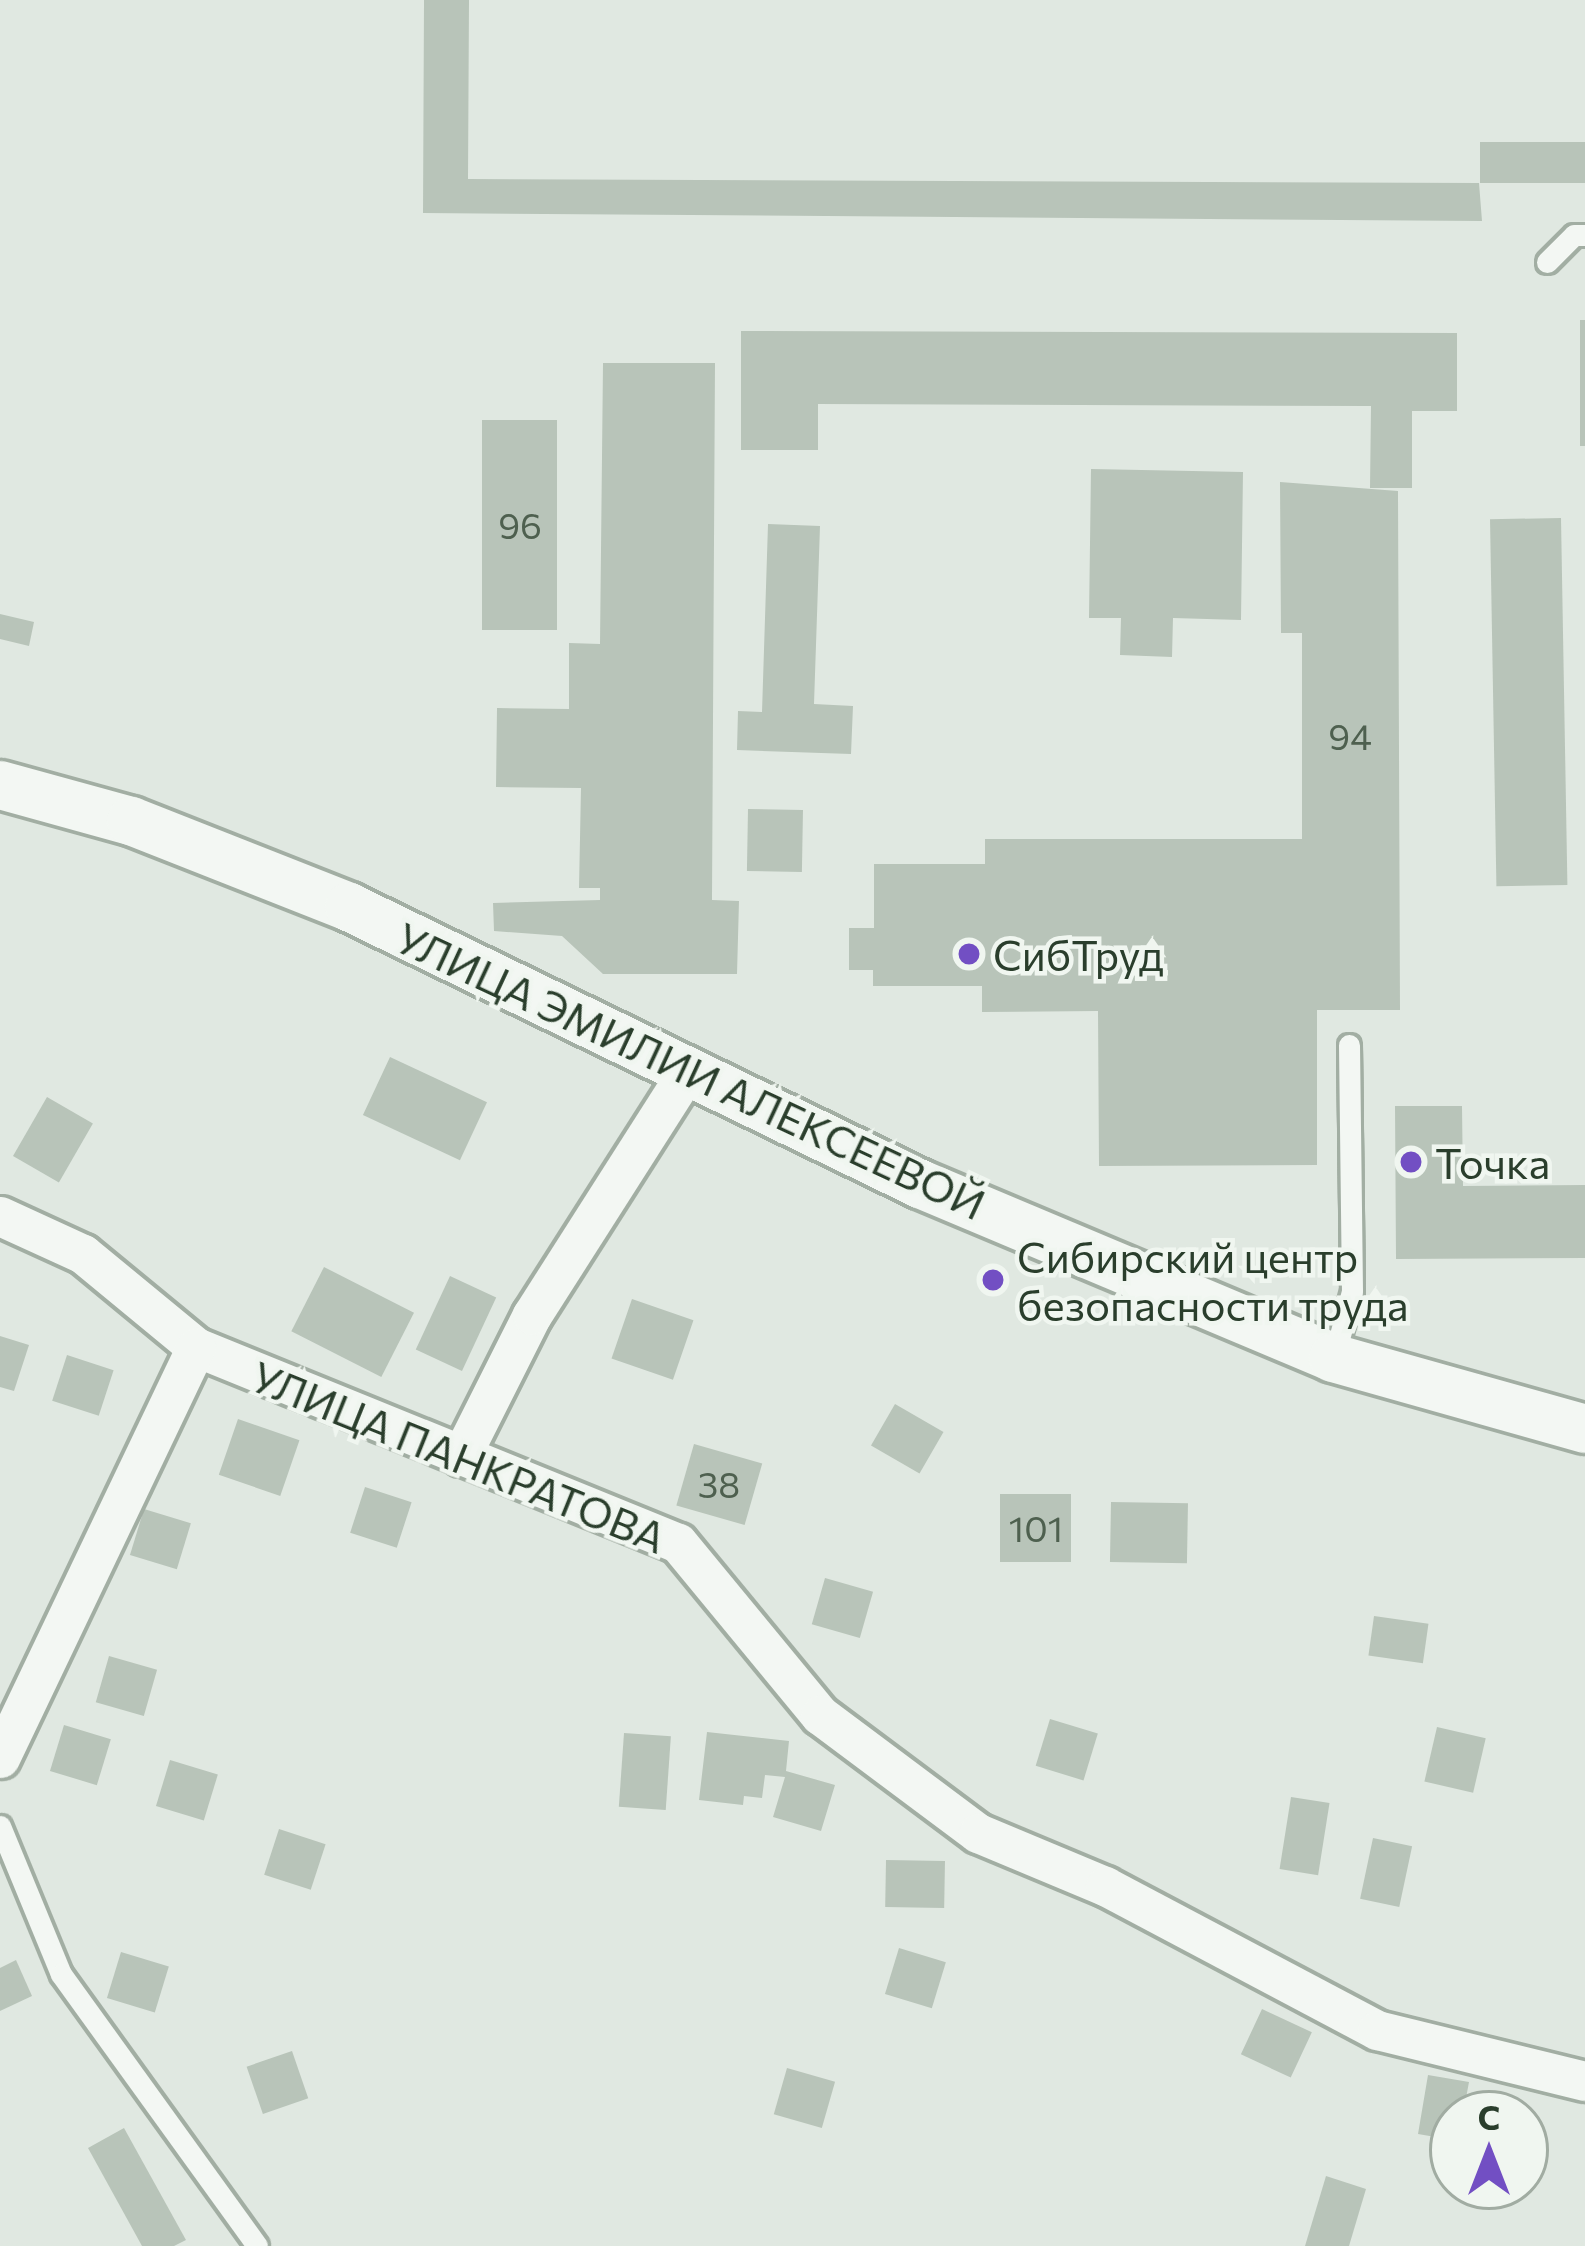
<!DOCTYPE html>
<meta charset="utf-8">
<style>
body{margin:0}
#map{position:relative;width:1585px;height:2246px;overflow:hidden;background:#e0e8e1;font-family:Commissioner,sans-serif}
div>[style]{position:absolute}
.building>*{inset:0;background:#b8c4b9;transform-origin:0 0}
.roads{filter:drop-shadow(3px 0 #a2aea3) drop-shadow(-3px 0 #a2aea3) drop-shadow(0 3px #a2aea3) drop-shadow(0 -3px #a2aea3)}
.service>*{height:21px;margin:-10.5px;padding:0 10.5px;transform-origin:10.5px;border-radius:10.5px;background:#f3f7f3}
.minor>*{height:39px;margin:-19.5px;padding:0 19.5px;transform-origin:19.5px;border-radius:19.5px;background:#f3f7f3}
.tertiary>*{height:48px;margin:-24px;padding:0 24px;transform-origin:24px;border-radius:24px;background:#f3f7f3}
.dots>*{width:33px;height:33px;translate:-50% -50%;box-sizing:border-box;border:6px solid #f0f6f0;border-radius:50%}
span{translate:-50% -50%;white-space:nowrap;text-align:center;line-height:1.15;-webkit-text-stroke:9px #f0f6f0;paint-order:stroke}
.number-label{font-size:36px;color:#4e604f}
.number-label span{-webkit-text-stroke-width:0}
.poi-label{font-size:42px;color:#2a3e2c}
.left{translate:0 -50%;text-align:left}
.street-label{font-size:42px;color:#2a3e2c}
.north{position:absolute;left:1429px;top:2090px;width:120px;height:120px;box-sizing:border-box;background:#f0f6f0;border:3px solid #a1aca2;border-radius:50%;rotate:0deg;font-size:33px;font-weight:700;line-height:48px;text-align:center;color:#2a3e2c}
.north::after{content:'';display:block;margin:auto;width:42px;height:54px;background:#724fc3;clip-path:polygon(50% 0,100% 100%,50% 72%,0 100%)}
</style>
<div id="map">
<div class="building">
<i style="clip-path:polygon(424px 0,469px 0,468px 179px,1479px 183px,1482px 221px,423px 213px)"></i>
<i style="left:1480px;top:142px;width:105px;height:41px"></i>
<i style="left:1580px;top:320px;width:5px;height:126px"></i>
<i style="clip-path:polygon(741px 331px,1457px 333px,1457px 411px,1412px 411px,1412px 488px,1370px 488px,1371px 406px,818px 404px,818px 450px,741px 450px)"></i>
<i style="clip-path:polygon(603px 363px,715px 363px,712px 900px,739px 901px,737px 974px,603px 974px,562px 936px,494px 931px,493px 903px,600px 900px,600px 888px,579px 888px,581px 788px,496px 787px,497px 708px,569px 709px,569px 643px,600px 644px)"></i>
<i style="left:482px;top:420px;width:75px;height:210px"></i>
<i style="clip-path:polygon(1091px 469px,1243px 472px,1241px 620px,1173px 618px,1172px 657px,1120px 655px,1121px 618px,1089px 618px)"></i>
<i style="clip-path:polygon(1280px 482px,1398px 491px,1400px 1010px,1317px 1010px,1317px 1165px,1099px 1166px,1098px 1011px,982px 1012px,982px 986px,873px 986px,873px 970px,849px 970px,849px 928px,874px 928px,874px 864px,985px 864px,985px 839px,1302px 839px,1302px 633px,1281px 633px)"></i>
<i style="left:1561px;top:518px;width:367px;height:71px;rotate:89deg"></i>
<i style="clip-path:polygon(768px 524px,820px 526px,814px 704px,853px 706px,851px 754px,737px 750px,738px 711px,762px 712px)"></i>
<i style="clip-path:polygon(0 614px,34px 622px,29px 646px,0 639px)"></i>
<i style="left:748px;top:809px;width:55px;height:62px;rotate:1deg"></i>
<i style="left:390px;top:1057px;width:107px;height:64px;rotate:25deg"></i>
<i style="left:47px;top:1097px;width:53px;height:68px;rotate:30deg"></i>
<i style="clip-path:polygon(1395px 1106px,1462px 1106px,1463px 1186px,1585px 1185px,1585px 1258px,1396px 1259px)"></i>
<i style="left:324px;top:1267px;width:101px;height:72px;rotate:27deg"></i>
<i style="left:450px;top:1276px;width:51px;height:81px;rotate:25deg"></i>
<i style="left:632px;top:1299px;width:65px;height:63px;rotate:19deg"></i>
<i style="clip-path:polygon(0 1336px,29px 1345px,14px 1391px,0 1387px)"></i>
<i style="left:67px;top:1355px;width:49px;height:48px;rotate:18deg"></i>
<i style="left:895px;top:1404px;width:56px;height:48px;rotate:30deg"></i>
<i style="left:238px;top:1419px;width:65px;height:59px;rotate:19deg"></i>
<i style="left:694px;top:1444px;width:71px;height:64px;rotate:16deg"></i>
<i style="left:365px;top:1487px;width:49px;height:48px;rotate:18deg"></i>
<i style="left:1000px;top:1494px;width:71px;height:68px"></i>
<i style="left:1111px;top:1502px;width:77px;height:60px;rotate:1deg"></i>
<i style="left:144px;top:1509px;width:49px;height:48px;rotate:17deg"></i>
<i style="left:825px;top:1578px;width:50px;height:48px;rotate:16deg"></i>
<i style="left:1374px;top:1616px;width:55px;height:40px;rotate:8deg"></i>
<i style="left:109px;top:1656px;width:50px;height:48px;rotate:16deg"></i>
<i style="left:1050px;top:1719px;width:50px;height:49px;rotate:17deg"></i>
<i style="left:64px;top:1725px;width:49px;height:48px;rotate:17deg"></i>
<i style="left:1437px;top:1727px;width:50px;height:56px;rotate:13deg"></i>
<i style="clip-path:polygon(707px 1732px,789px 1741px,786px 1771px,835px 1785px,821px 1831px,773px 1817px,785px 1777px,765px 1775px,762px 1798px,744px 1796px,743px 1805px,699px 1800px)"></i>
<i style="left:624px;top:1733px;width:47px;height:74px;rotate:4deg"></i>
<i style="left:170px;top:1760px;width:50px;height:48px;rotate:17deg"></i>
<i style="left:1291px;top:1797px;width:39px;height:73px;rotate:9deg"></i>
<i style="left:279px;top:1829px;width:49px;height:48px;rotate:18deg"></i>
<i style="left:1373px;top:1838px;width:40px;height:62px;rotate:12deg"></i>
<i style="left:886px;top:1860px;width:59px;height:47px;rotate:1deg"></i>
<i style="left:899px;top:1948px;width:49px;height:48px;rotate:17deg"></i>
<i style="left:121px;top:1952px;width:50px;height:48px;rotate:17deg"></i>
<i style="clip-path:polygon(16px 1960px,32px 1996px,0 2011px,0 1968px)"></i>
<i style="left:1262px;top:2009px;width:55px;height:50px;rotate:25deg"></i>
<i style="left:292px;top:2051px;width:50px;height:48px;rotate:71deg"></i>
<i style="left:787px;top:2068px;width:50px;height:48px;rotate:16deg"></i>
<i style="clip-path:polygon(1428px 2075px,1469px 2082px,1463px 2114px,1453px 2114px,1453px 2140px,1418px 2134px)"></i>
<i style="clip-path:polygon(124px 2128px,186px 2240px,174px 2246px,142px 2246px,88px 2148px)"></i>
<i style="clip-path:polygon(1326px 2176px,1366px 2189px,1349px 2246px,1305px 2246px)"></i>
</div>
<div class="roads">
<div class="service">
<i style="left:1547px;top:262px;width:38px;rotate:-45deg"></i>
<i style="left:1574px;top:235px;width:11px"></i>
<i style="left:1334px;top:1357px;width:68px;rotate:-74.7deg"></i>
<i style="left:1352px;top:1291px;width:246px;rotate:-90.7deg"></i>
<i style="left:0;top:1826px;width:160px;rotate:67.6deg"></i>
<i style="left:61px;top:1974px;width:335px;rotate:54.2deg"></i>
</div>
<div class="minor">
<i style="left:0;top:1216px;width:91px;rotate:24.6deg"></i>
<i style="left:83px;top:1254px;width:146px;rotate:39.5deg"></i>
<i style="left:196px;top:1347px;width:520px;rotate:22.13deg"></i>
<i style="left:678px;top:1543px;width:223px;rotate:50.5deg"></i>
<i style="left:820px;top:1715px;width:197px;rotate:36.8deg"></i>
<i style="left:978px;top:1833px;width:138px;rotate:22.7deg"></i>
<i style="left:1105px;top:1886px;width:308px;rotate:27.9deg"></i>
<i style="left:1377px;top:2030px;width:214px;rotate:13.8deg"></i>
<i style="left:461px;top:1456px;width:158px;rotate:-63.3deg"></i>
<i style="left:532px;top:1315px;width:288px;rotate:-57.5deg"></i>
<i style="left:0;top:1758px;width:455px;rotate:-64.5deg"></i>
</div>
<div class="tertiary">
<i style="left:0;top:785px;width:136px;rotate:15.4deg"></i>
<i style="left:131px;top:821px;width:234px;rotate:21.5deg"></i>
<i style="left:349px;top:907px;width:635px;rotate:25.88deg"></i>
<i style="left:920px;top:1184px;width:448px;rotate:22.8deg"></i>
<i style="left:1333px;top:1358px;width:262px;rotate:15.7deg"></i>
</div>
</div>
<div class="dots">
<i style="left:969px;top:954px;background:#724fc3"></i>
<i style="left:1411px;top:1162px;background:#724fc3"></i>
<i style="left:993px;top:1280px;background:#724fc3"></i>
</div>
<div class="number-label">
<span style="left:520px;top:525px">96</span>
<span style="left:1350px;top:736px">94</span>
<span style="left:719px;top:1484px">38</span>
<span style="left:1036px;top:1528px">101</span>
</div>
<div class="poi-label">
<span class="left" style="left:993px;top:954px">СибТруд</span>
<span class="left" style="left:1435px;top:1162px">Точка</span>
<span class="left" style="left:1017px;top:1280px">Сибирский центр<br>безопасности труда</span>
</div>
<div class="street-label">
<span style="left:691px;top:1070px;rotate:25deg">УЛИЦА ЭМИЛИИ АЛЕКСЕЕВОЙ</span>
<span style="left:459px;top:1456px;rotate:22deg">УЛИЦА ПАНКРАТОВА</span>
</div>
<div class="north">С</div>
</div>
